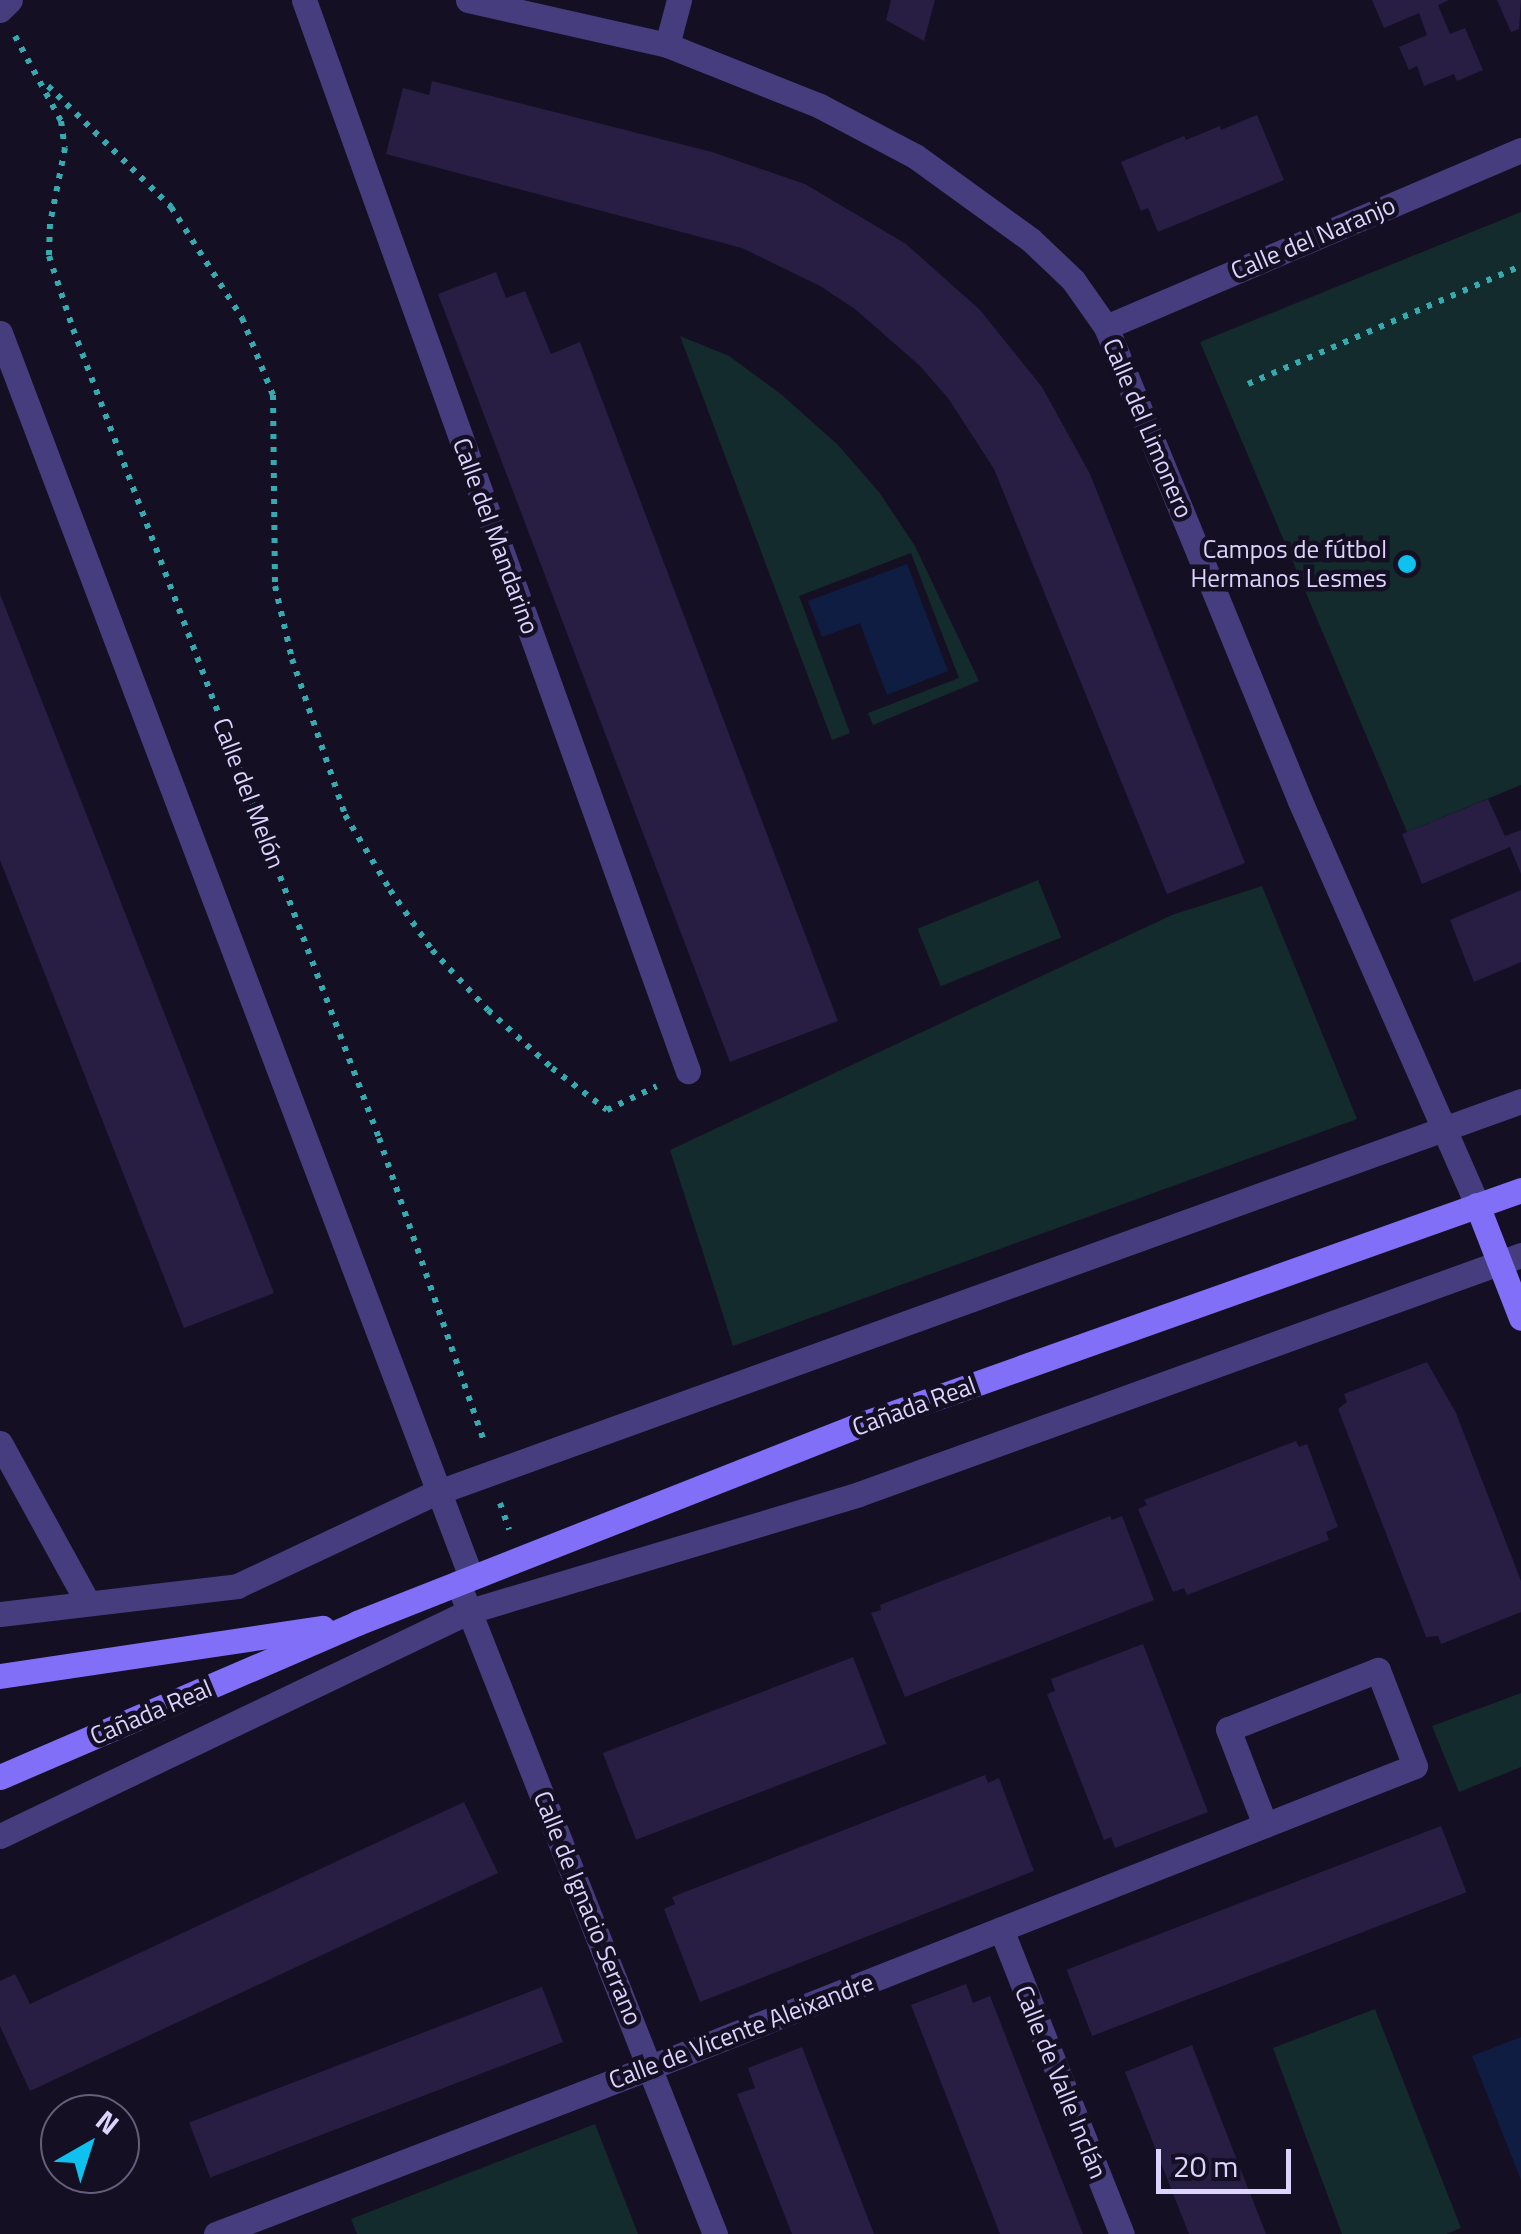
<!DOCTYPE html>
<meta charset="utf-8">
<style>
body{margin:0}
#map{position:relative;width:1521px;height:2234px;overflow:hidden;background:#150f23;font-family:"Titillium Web",sans-serif}
div>[style]{position:absolute}
.green>*{inset:0;background:#132b2c;transform-origin:0 0}
.water>*{inset:0;background:#0f1d43}
.building>*{inset:0;background:#281d43;transform-origin:0 0}
.path>*{height:6px;margin-top:-3px;transform-origin:0;background:repeating-linear-gradient(90deg,#36aaae 0 5px,transparent 0 13px)}
.lane>*{height:25px;margin:-12.5px;padding:0 12.5px;transform-origin:12.5px;border-radius:12.5px;background:#463d7f}
.street>*{height:25px;margin:-12.5px;padding:0 12.5px;transform-origin:12.5px;border-radius:12.5px;background:#463d7f}
.secondary>*{height:25px;margin:-12.5px;padding:0 12.5px;transform-origin:12.5px;border-radius:12.5px;background:#8170f7}
.dots>*{width:28px;height:28px;translate:-50% -50%;box-sizing:border-box;border:5px solid #150f23;border-radius:50%}
span{translate:-50% -50%;white-space:nowrap;text-align:center;line-height:1.15;-webkit-text-stroke:9px #150f23;paint-order:stroke}
.street-label{font-size:25px;color:#dcd4fd}
.poi-label{font-size:25px;color:#dcd4fd}
.right{translate:-100% -50%;text-align:right}
.north{position:absolute;left:40px;top:2094px;width:100px;height:100px;box-sizing:border-box;background:#150f23;border:2px solid #655e7a;border-radius:50%;rotate:39deg;font-size:28px;font-weight:700;line-height:40px;text-align:center;color:#dcd4fd}
.north::after{content:'';display:block;margin:auto;width:35px;height:45px;background:#0ec1ee;clip-path:polygon(50% 0,100% 100%,50% 72%,0 100%)}
.scale{position:absolute;left:1156px;top:2149px;width:135px;height:45px;box-sizing:border-box;border:5px solid #dcd4fd;border-top:0;padding-left:12px;font-size:30px;line-height:35px;white-space:nowrap;color:#dcd4fd;-webkit-text-stroke:8px #150f23;paint-order:stroke}
</style>
<div id="map">
<div class="green">
<i style="clip-path:polygon(1521px 212px,1521px 785px,1407px 832px,1200px 342px)"></i>
<i style="clip-path:polygon(680px 336px,729px 356px,782px 395px,838px 445px,879px 492px,915px 546px,979px 681px,873px 725px,868px 713px,959px 678px,911px 553px,799px 596px,850px 733px,832px 740px)"></i>
<i style="left:1038px;top:880px;width:62px;height:130px;rotate:68deg"></i>
<i style="clip-path:polygon(1262px 886px,1357px 1119px,733px 1346px,670px 1150px,1172px 915px)"></i>
<i style="clip-path:polygon(1521px 1693px,1521px 1767px,1459px 1792px,1432px 1726px)"></i>
<i style="clip-path:polygon(1375px 2009px,1461px 2228px,1446px 2234px,1342px 2234px,1273px 2048px)"></i>
<i style="clip-path:polygon(595px 2124px,638px 2234px,357px 2234px,351px 2219px)"></i>
</div>
<div class="water">
<i style="clip-path:polygon(907px 564px,948px 671px,887px 695px,860px 623px,822px 637px,808px 601px)"></i>
<i style="clip-path:polygon(1521px 2037px,1521px 2180px,1472px 2056px)"></i>
</div>
<div class="building">
<i style="clip-path:polygon(891px 0,935px 0,924px 41px,886px 20px)"></i>
<i style="clip-path:polygon(1372px 0,1449px 0,1438px 5px,1450px 34px,1465px 28px,1483px 70px,1457px 81px,1454px 74px,1424px 86px,1417px 66px,1409px 70px,1399px 47px,1427px 35px,1419px 13px,1384px 28px)"></i>
<i style="clip-path:polygon(1497px 0,1521px 0,1519px 29px,1511px 32px)"></i>
<i style="clip-path:polygon(432px 81px,712px 152px,805px 184px,906px 244px,980px 310px,1042px 387px,1090px 474px,1245px 863px,1167px 894px,994px 469px,948px 398px,919px 365px,855px 309px,820px 286px,742px 248px,386px 154px,403px 88px,429px 95px)"></i>
<i style="clip-path:polygon(1257px 115px,1284px 180px,1158px 232px,1148px 208px,1141px 211px,1121px 162px,1184px 136px,1186px 140px,1220px 126px,1221px 130px)"></i>
<i style="clip-path:polygon(496px 272px,506px 298px,525px 291px,551px 354px,580px 342px,838px 1021px,730px 1062px,438px 294px)"></i>
<i style="clip-path:polygon(0 594px,274px 1293px,184px 1328px,0 860px)"></i>
<i style="clip-path:polygon(1488px 799px,1505px 836px,1521px 830px,1521px 874px,1510px 847px,1422px 884px,1402px 834px)"></i>
<i style="clip-path:polygon(1521px 890px,1521px 962px,1474px 982px,1450px 920px)"></i>
<i style="clip-path:polygon(1427px 1362px,1456px 1413px,1521px 1581px,1521px 1612px,1441px 1644px,1438px 1636px,1426px 1637px,1338px 1409px,1347px 1402px,1344px 1394px)"></i>
<i style="clip-path:polygon(1296px 1441px,1299px 1447px,1307px 1444px,1338px 1527px,1326px 1532px,1329px 1540px,1187px 1595px,1184px 1588px,1173px 1592px,1138px 1509px,1147px 1505px,1144px 1500px)"></i>
<i style="clip-path:polygon(1110px 1516px,1112px 1520px,1122px 1516px,1154px 1600px,905px 1697px,871px 1613px,881px 1610px,880px 1605px)"></i>
<i style="clip-path:polygon(1143px 1644px,1208px 1812px,1115px 1848px,1111px 1837px,1104px 1840px,1047px 1694px,1055px 1691px,1051px 1679px)"></i>
<i style="left:853px;top:1657px;width:93px;height:268px;rotate:69deg"></i>
<i style="clip-path:polygon(985px 1775px,988px 1783px,999px 1778px,1034px 1871px,700px 2002px,664px 1909px,675px 1904px,672px 1897px)"></i>
<i style="clip-path:polygon(464px 1802px,498px 1873px,30px 2091px,0 2026px,0 1981px,15px 1974px,30px 2004px)"></i>
<i style="left:1441px;top:1826px;width:71px;height:401px;rotate:69deg"></i>
<i style="clip-path:polygon(966px 1984px,973px 2003px,990px 1996px,1083px 2234px,1000px 2234px,911px 2005px)"></i>
<i style="left:542px;top:1987px;width:59px;height:378px;rotate:69deg"></i>
<i style="clip-path:polygon(1192px 2045px,1266px 2234px,1189px 2234px,1125px 2072px)"></i>
<i style="clip-path:polygon(802px 2047px,874px 2234px,792px 2234px,788px 2224px,737px 2094px,755px 2088px,748px 2068px)"></i>
</div>
<div class="path">
<i style="left:15px;top:36px;width:97px;rotate:61.6deg"></i>
<i style="left:61px;top:121px;width:27px;rotate:82deg"></i>
<i style="left:65px;top:148px;width:77px;rotate:101.2deg"></i>
<i style="left:50px;top:224px;width:32px;rotate:92deg"></i>
<i style="left:49px;top:256px;width:77px;rotate:71.8deg"></i>
<i style="left:73px;top:329px;width:865px;rotate:69.28deg"></i>
<i style="left:379px;top:1138px;width:318px;rotate:70.9deg"></i>
<i style="left:48px;top:86px;width:173px;rotate:44.5deg"></i>
<i style="left:171px;top:207px;width:132px;rotate:57.4deg"></i>
<i style="left:242px;top:318px;width:83px;rotate:68.1deg"></i>
<i style="left:273px;top:395px;width:191px;rotate:89.4deg"></i>
<i style="left:275px;top:586px;width:75px;rotate:76.9deg"></i>
<i style="left:292px;top:659px;width:165px;rotate:71.2deg"></i>
<i style="left:345px;top:815px;width:87px;rotate:59deg"></i>
<i style="left:390px;top:890px;width:73px;rotate:55deg"></i>
<i style="left:432px;top:950px;width:82px;rotate:47deg"></i>
<i style="left:488px;top:1010px;width:86px;rotate:42.2deg"></i>
<i style="left:552px;top:1068px;width:69px;rotate:37.4deg"></i>
<i style="left:607px;top:1110px;width:55px;rotate:-25.6deg"></i>
<i style="left:1248px;top:384px;width:297px;rotate:-23.4deg"></i>
<i style="left:500px;top:1503px;width:28px;rotate:71deg"></i>
</div>
<div class="lane">
<i style="left:0;top:1614px;width:239px;rotate:-6.7deg"></i>
<i style="left:237px;top:1586px;width:213px;rotate:-25.2deg"></i>
<i style="left:430px;top:1495px;width:1160px;rotate:-19.86deg"></i>
<i style="left:0;top:1836px;width:521px;rotate:-25.58deg"></i>
<i style="left:470px;top:1611px;width:406px;rotate:-16.7deg"></i>
<i style="left:859px;top:1494px;width:704px;rotate:-19.85deg"></i>
</div>
<div class="street">
<i style="left:304px;top:0;width:1138px;rotate:70.28deg"></i>
<i style="left:468px;top:0;width:204px;rotate:12.7deg"></i>
<i style="left:667px;top:45px;width:165px;rotate:21.7deg"></i>
<i style="left:820px;top:106px;width:107px;rotate:27.8deg"></i>
<i style="left:915px;top:156px;width:143px;rotate:35.9deg"></i>
<i style="left:1031px;top:240px;width:58px;rotate:43.6deg"></i>
<i style="left:1073px;top:280px;width:57px;rotate:54.9deg"></i>
<i style="left:1106px;top:327px;width:512px;rotate:67.74deg"></i>
<i style="left:1300px;top:801px;width:441px;rotate:66.3deg"></i>
<i style="left:0;top:10px;width:14px;rotate:-45deg"></i>
<i style="left:667px;top:45px;width:47px;rotate:-75.1deg"></i>
<i style="left:1106px;top:327px;width:451px;rotate:-23.1deg"></i>
<i style="left:0;top:333px;width:1330px;rotate:69.26deg"></i>
<i style="left:0;top:1443px;width:180px;rotate:61.2deg"></i>
<i style="left:458px;top:1583px;width:700px;rotate:68.46deg"></i>
<i style="left:1001px;top:1929px;width:328px;rotate:68.4deg"></i>
<i style="left:216px;top:2234px;width:466px;rotate:-21deg"></i>
<i style="left:651px;top:2067px;width:821px;rotate:-21.5deg"></i>
<i style="left:1415px;top:1766px;width:103px;rotate:-111.1deg"></i>
<i style="left:1378px;top:1670px;width:161px;rotate:158.5deg"></i>
<i style="left:1228px;top:1729px;width:103px;rotate:68.9deg"></i>
</div>
<div class="secondary">
<i style="left:1477px;top:1205px;width:121px;rotate:68.7deg"></i>
<i style="left:0;top:1676px;width:326px;rotate:-8.5deg"></i>
<i style="left:0;top:1777px;width:389px;rotate:-23.3deg"></i>
<i style="left:357px;top:1623px;width:534px;rotate:-21.52deg"></i>
<i style="left:854px;top:1427px;width:708px;rotate:-19.56deg"></i>
</div>
<div class="dots">
<i style="left:1407px;top:564px;background:#0ec1ee"></i>
</div>
<div class="street-label">
<span style="left:1313px;top:238px;rotate:-23deg">Calle del Naranjo</span>
<span style="left:1148px;top:428px;rotate:67deg">Calle del Limonero</span>
<span style="left:496px;top:536px;rotate:70deg">Calle del Mandarino</span>
<span style="left:249px;top:793px;rotate:69deg">Calle del Melón</span>
<span style="left:914px;top:1406px;rotate:-20deg">Cañada Real</span>
<span style="left:151px;top:1712px;rotate:-23deg">Cañada Real</span>
<span style="left:588px;top:1908px;rotate:68deg">Calle de Ignacio Serrano</span>
<span style="left:741px;top:2031px;rotate:-21deg">Calle de Vicente Aleixandre</span>
<span style="left:1061px;top:2082px;rotate:68deg">Calle de Valle Inclán</span>
</div>
<div class="poi-label">
<span class="right" style="left:1387px;top:564px">Campos de fútbol<br>Hermanos Lesmes</span>
</div>
<div class="north">N</div>
<div class="scale">20 m</div>
</div>
